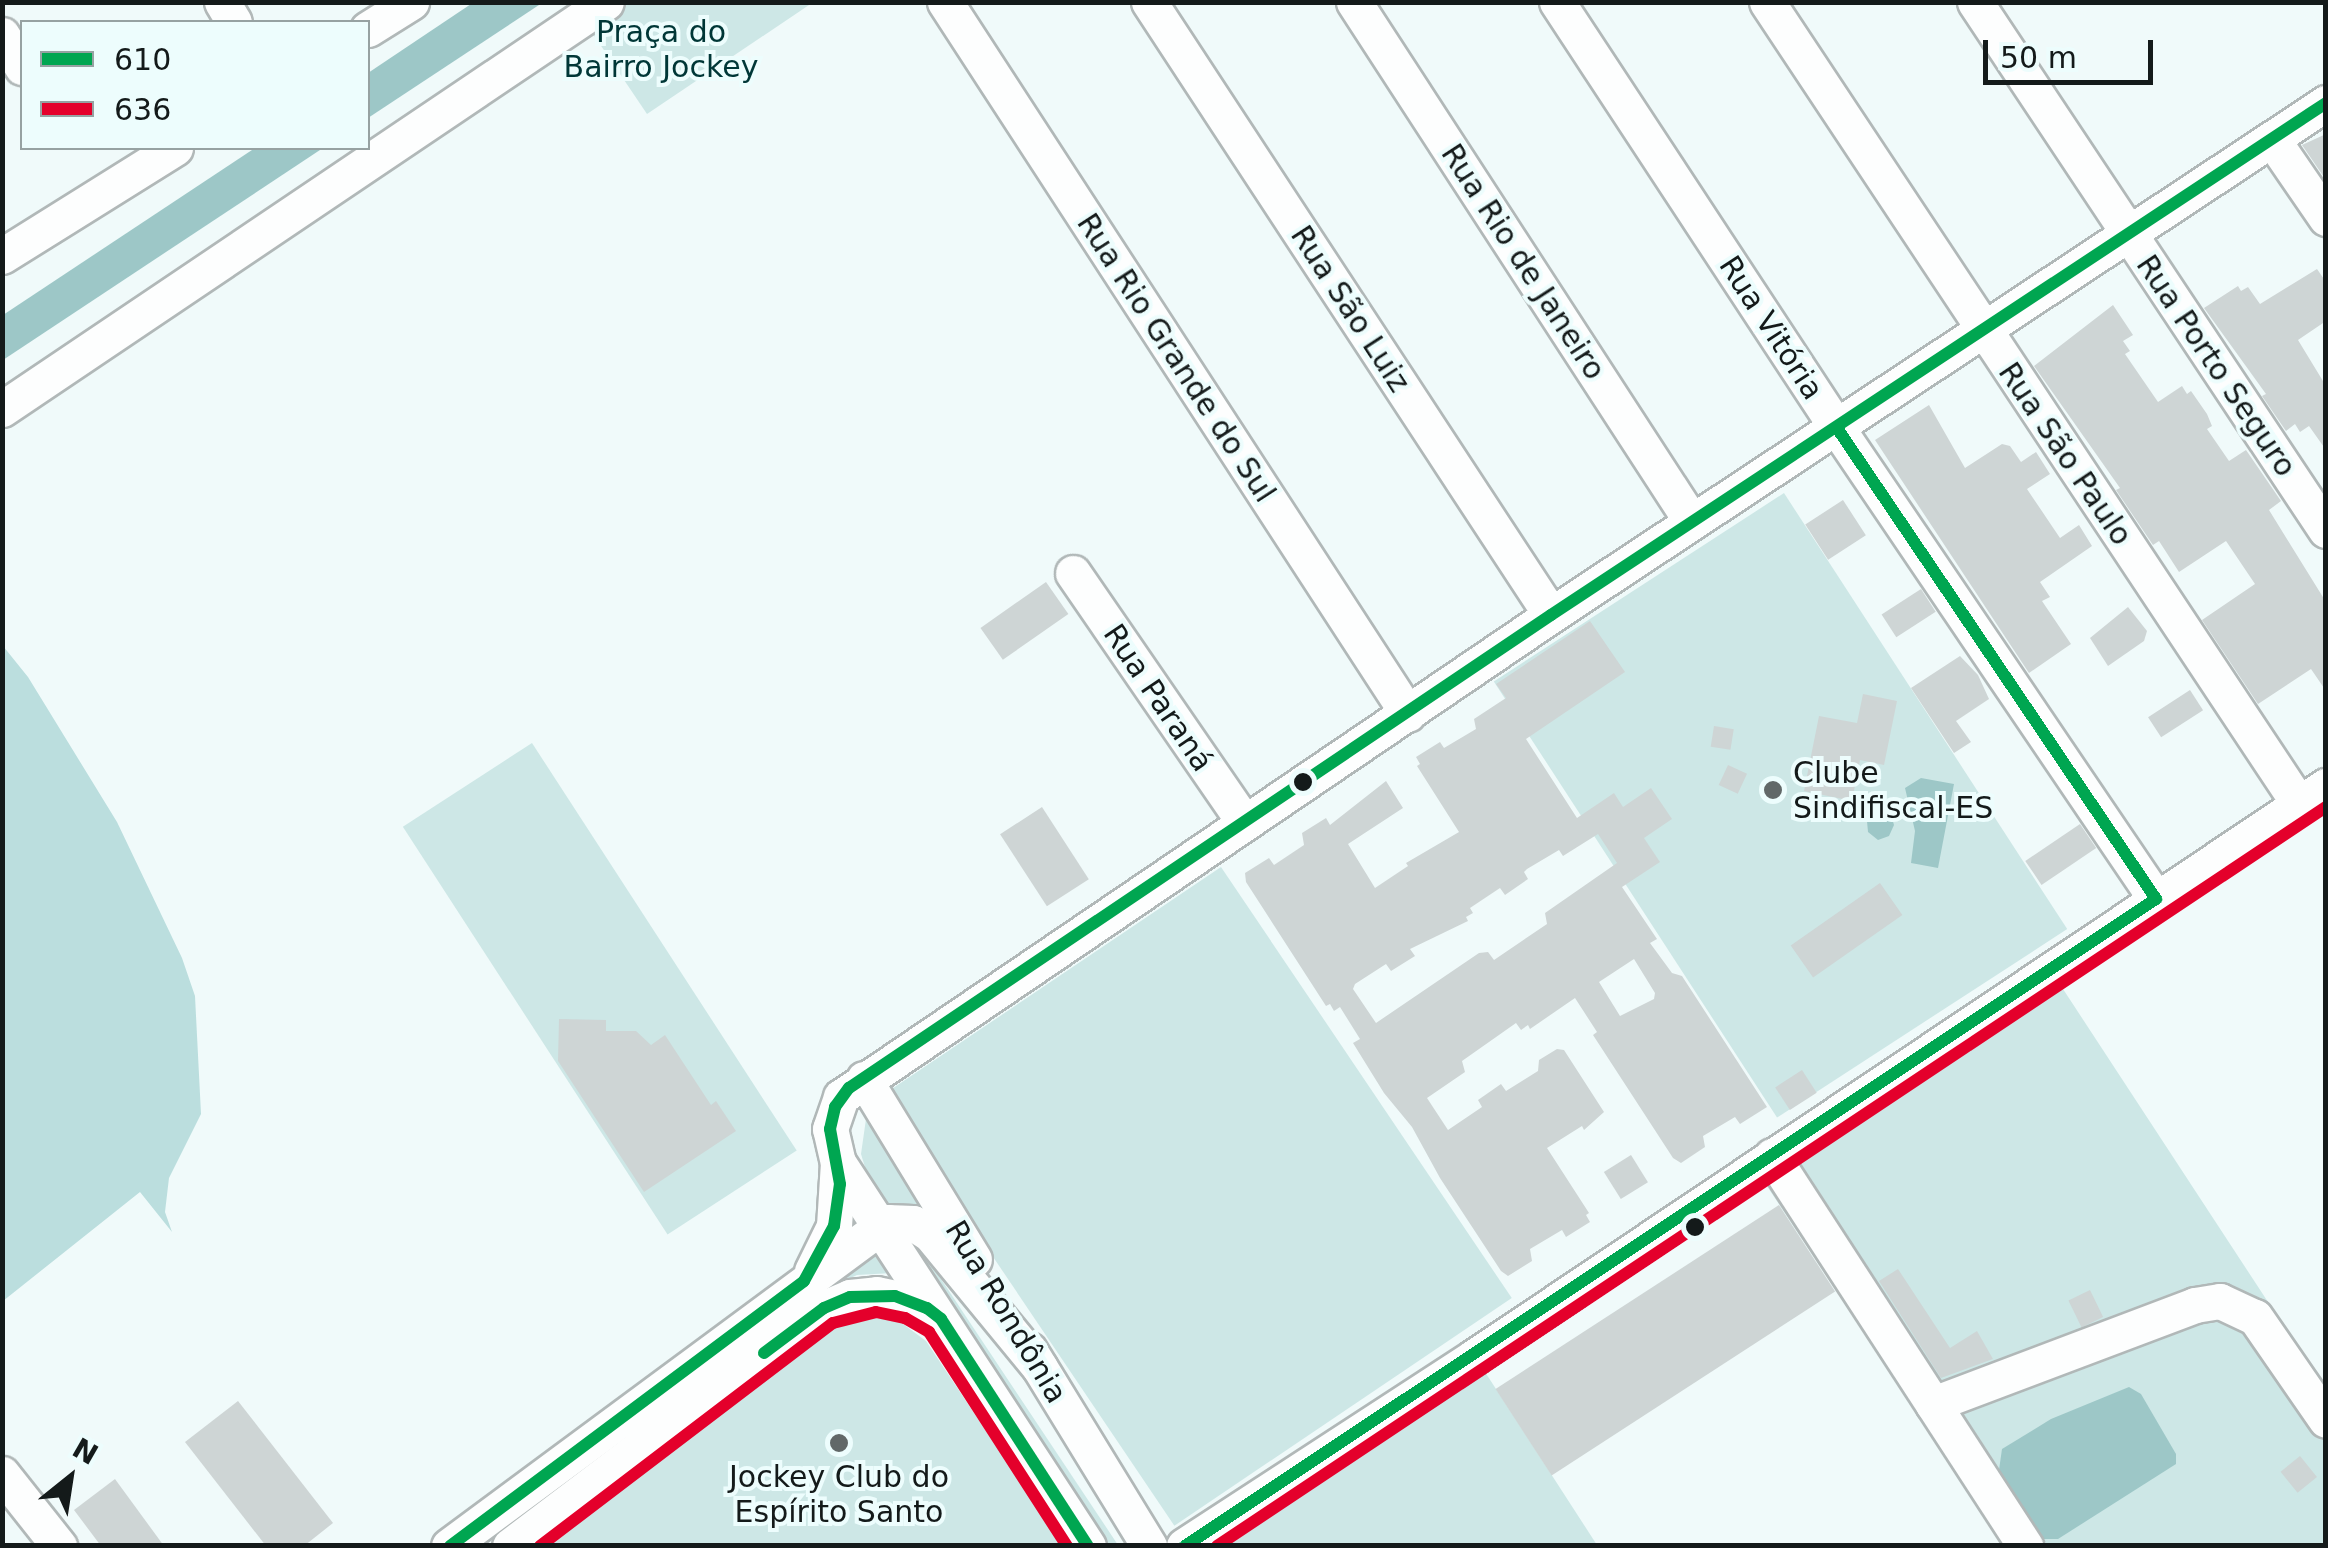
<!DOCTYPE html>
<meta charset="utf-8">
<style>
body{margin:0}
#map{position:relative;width:2328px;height:1548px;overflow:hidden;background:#f0fafa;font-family:"DejaVu Sans",sans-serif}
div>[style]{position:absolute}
.green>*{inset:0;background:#cde7e6;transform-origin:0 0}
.forest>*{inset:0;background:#bbdede}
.water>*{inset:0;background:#9dc7c7}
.building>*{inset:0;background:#ced5d5;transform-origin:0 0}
.roads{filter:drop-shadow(2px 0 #b1b8b8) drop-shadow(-2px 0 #b1b8b8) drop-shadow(0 2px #b1b8b8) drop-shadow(0 -2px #b1b8b8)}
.minor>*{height:35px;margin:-17.5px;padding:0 17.5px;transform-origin:17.5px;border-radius:17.5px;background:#fdfefe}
.bus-1>*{height:12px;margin:-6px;padding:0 6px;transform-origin:6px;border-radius:6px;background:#00a651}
.bus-2>*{height:12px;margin:-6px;padding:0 6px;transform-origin:6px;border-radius:6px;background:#e4002b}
.dots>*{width:28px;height:28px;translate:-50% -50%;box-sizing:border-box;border:5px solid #edfdfd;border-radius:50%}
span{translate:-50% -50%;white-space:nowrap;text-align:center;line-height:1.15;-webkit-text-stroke:8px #edfdfd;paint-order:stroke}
.park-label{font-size:30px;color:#003737}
.street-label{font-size:30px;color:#141a1a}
.poi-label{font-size:30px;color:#141a1a}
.left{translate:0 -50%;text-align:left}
.frame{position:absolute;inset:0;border:5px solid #141a1a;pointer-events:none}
.legend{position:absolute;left:20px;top:20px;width:350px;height:130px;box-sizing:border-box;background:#edfdfd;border:2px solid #96a2a2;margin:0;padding:12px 18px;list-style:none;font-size:30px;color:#141a1a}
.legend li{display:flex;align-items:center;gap:20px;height:50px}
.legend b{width:50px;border:2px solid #96a2a2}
.north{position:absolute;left:20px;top:1428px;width:100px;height:100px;-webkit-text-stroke:8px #edfdfd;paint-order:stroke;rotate:30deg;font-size:28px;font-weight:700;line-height:40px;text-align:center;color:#141a1a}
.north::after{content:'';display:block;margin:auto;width:35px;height:45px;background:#141a1a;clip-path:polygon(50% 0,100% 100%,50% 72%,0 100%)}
.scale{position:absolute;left:1983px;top:40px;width:170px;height:45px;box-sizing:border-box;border:5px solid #141a1a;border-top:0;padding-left:12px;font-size:30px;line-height:35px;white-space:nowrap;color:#141a1a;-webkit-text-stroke:8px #edfdfd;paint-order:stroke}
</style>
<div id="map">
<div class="green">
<i style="clip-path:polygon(628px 3px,812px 3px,647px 114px,589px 28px)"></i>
<i style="left:1784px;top:493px;width:520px;height:346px;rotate:57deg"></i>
<i style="left:532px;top:743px;width:486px;height:154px;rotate:57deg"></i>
<i style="left:1221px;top:867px;width:520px;height:407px;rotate:56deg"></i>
<i style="clip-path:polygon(2063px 989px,2325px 1389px,2325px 1545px,2004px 1545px,1765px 1183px)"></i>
<i style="clip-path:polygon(866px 1119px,918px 1197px,920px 1211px,890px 1207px,868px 1177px,861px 1154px)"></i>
<i style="clip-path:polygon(906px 1241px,919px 1246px,1118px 1545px,1107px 1545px)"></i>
<i style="clip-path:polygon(871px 1245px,892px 1273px,857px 1275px,822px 1291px)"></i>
<i style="clip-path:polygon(876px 1315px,895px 1318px,926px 1341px,1062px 1545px,549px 1545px,839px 1325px)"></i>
<i style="clip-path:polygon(1485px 1372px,1597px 1545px,1228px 1545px)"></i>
</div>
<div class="forest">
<i style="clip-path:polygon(3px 646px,28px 677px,117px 822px,182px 958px,195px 996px,201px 1114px,169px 1178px,165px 1212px,172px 1232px,140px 1192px,3px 1301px)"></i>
</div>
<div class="water">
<i style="clip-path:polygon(474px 2px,542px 3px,368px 118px,368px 73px)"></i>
<i style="clip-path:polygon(255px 148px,323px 148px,3px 360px,3px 315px)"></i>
<i style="clip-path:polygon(1921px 778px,1954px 784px,1938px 868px,1911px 863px,1915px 831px,1905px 788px)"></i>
<i style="clip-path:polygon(1886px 798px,1894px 825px,1889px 836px,1878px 840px,1868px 832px,1867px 821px,1871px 811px)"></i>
<i style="clip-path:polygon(2129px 1387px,2141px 1394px,2176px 1454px,2176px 1464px,2058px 1539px,2043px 1539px,1999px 1470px,2002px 1449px,2051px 1419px)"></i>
</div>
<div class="building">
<i style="clip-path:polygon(2326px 134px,2326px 180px,2302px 145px)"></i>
<i style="clip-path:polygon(2317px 269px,2326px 282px,2326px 321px,2298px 340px,2326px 386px,2326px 450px,2309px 426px,2300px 432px,2295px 424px,2286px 431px,2262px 396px,2266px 394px,2204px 308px,2238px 286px,2241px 291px,2248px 287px,2260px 304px)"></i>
<i style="clip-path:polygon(2113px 305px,2133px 335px,2123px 341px,2130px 351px,2125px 354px,2158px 402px,2182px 386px,2187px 394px,2191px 391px,2207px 414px,2212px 426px,2207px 429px,2229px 461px,2246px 450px,2281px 501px,2269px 510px,2326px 602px,2326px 691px,2311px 669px,2258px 704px,2202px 620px,2255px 584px,2226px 541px,2179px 572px,2159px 541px,2153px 545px,2116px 490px,2120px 488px,2034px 366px)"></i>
<i style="clip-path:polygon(1929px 405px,1965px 468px,2002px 444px,2010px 446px,2021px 462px,2036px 452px,2050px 474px,2027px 489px,2060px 538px,2079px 525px,2092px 546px,2040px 582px,2050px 597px,2042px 601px,2071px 644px,2029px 673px,1875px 440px)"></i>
<i style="left:1843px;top:500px;width:42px;height:45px;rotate:57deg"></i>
<i style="left:1046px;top:582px;width:39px;height:80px;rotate:55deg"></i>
<i style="left:1921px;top:589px;width:27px;height:47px;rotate:57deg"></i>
<i style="clip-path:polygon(2128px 607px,2147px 631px,2144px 641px,2108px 666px,2090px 638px)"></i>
<i style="clip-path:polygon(evenodd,1590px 621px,1625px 672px,1526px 739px,1577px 818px,1614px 793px,1623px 807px,1651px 788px,1672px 819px,1644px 838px,1660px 862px,1622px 887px,1657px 939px,1650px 943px,1672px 973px,1682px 976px,1767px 1107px,1740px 1124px,1735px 1117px,1703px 1136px,1705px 1147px,1681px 1163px,1673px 1158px,1593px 1035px,1597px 1032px,1575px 998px,1530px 1029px,1528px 1025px,1521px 1030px,1516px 1023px,1462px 1061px,1465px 1072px,1427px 1098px,1448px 1130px,1482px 1107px,1478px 1100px,1501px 1084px,1506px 1091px,1538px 1071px,1539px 1060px,1557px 1049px,1564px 1050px,1604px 1112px,1584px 1130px,1582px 1126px,1547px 1148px,1589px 1213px,1586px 1215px,1590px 1222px,1566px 1237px,1562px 1230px,1530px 1249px,1532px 1261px,1508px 1276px,1501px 1271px,1440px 1178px,1412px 1127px,1384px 1093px,1353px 1043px,1360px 1039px,1340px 1007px,1334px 1011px,1330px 1004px,1326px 1006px,1246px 882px,1245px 873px,1269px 858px,1274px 865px,1304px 845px,1302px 833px,1326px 818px,1330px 825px,1386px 781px,1403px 808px,1348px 844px,1375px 888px,1408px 866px,1406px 863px,1459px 832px,1417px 766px,1420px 764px,1416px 757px,1440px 742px,1444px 748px,1476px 729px,1474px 719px,1506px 698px,1496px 684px,1590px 621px,1598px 834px,1617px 863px,1545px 913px,1547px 924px,1494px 960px,1488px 952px,1479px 953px,1376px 1023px,1353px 989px,1355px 984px,1386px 964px,1391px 971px,1415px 956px,1410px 949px,1468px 921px,1466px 917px,1473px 913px,1470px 908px,1500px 888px,1505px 895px,1528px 879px,1524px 872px,1527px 869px,1559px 850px,1563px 856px,1598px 834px,1590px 621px,1634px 959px,1655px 993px,1654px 999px,1620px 1016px,1599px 982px,1634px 959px)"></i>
<i style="clip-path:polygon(1960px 656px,1978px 675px,1989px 699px,1956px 721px,1971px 742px,1954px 753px,1911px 688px)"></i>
<i style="left:2190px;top:690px;width:24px;height:50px;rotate:57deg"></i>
<i style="clip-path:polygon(1863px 694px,1897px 701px,1884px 765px,1860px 760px,1852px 801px,1804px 791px,1819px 716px,1857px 723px)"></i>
<i style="left:1714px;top:726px;width:20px;height:21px;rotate:9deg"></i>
<i style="left:1728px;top:765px;width:21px;height:22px;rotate:25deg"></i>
<i style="left:1042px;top:807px;width:86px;height:50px;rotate:57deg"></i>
<i style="left:2080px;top:824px;width:29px;height:66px;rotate:56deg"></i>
<i style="left:1880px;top:883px;width:39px;height:109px;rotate:55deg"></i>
<i style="clip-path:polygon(559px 1019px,606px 1020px,606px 1031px,636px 1031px,651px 1045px,665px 1035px,711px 1105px,716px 1101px,736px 1131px,644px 1192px,558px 1061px)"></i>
<i style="left:1802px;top:1070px;width:27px;height:32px;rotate:57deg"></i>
<i style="left:1631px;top:1155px;width:32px;height:32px;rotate:58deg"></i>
<i style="left:1779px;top:1205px;width:103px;height:338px;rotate:57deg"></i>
<i style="clip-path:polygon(1898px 1269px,1950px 1348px,1977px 1331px,1993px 1359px,1941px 1378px,1879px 1281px)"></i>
<i style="left:2090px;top:1290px;width:30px;height:24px;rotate:64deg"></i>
<i style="clip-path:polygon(238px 1401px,333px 1523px,304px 1546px,266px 1546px,185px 1442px)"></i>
<i style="left:2300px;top:1456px;width:27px;height:25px;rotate:51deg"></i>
<i style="clip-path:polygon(115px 1479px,164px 1546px,101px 1546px,74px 1510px)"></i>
</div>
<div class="roads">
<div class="minor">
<i style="left:222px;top:2px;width:23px;rotate:59deg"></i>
<i style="left:945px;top:2px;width:849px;rotate:56.96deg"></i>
<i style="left:1149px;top:2px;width:733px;rotate:56.74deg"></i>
<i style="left:1354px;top:2px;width:620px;rotate:56.98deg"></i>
<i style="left:1557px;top:2px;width:510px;rotate:56.68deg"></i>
<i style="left:1837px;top:428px;width:569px;rotate:55.89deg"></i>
<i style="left:1767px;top:2px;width:962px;rotate:56.44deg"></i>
<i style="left:1975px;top:2px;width:634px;rotate:56.39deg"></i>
<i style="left:368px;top:29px;width:51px;rotate:-32.1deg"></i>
<i style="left:2px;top:35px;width:38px;rotate:58deg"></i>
<i style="left:2272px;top:139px;width:96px;rotate:55.6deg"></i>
<i style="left:2px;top:256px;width:204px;rotate:-32deg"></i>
<i style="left:2px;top:409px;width:728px;rotate:-33.97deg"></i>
<i style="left:1073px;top:573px;width:303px;rotate:55.5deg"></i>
<i style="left:864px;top:1079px;width:211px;rotate:58.6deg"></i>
<i style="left:1772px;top:1156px;width:465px;rotate:57deg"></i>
<i style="left:812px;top:1271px;width:50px;rotate:-63.9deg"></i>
<i style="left:834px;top:1226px;width:63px;rotate:-86.4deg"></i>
<i style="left:1029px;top:1350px;width:230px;rotate:58.5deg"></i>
<i style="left:1933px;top:1404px;width:280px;rotate:-20.7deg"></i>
<i style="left:2195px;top:1305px;width:25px;rotate:-9deg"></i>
<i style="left:2220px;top:1301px;width:38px;rotate:25deg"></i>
<i style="left:2255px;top:1317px;width:125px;rotate:55.4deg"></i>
<i style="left:2px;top:1474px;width:92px;rotate:51.6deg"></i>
<i style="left:449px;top:1546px;width:545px;rotate:-36.49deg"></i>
<i style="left:887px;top:1222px;width:26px;rotate:2deg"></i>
<i style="left:913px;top:1223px;width:20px;rotate:33deg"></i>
<i style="left:930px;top:1234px;width:173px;rotate:50.6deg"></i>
<i style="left:510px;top:1546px;width:394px;rotate:-37.2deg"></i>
<i style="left:824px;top:1308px;width:28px;rotate:-23deg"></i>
<i style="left:850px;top:1297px;width:27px;rotate:-6deg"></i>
<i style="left:877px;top:1294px;width:35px;rotate:12deg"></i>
<i style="left:911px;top:1301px;width:30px;rotate:30deg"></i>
<i style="left:1088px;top:1546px;width:457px;rotate:-123.1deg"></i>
<i style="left:838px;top:1163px;width:35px;rotate:-103deg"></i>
<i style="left:830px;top:1129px;width:34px;rotate:-71deg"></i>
<i style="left:841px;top:1097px;width:858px;rotate:-34.17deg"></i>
<i style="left:1551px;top:615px;width:929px;rotate:-33.45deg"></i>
<i style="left:1184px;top:1546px;width:346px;rotate:-33.1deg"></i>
<i style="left:1474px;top:1357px;width:1026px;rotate:-33.83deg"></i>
</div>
</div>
<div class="bus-1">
<i style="left:764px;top:1353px;width:75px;rotate:-36.9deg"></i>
<i style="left:824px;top:1308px;width:28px;rotate:-23deg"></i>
<i style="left:850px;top:1297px;width:45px;rotate:-1.3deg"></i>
<i style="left:895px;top:1296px;width:34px;rotate:21deg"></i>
<i style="left:927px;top:1308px;width:18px;rotate:38deg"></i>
<i style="left:941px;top:1319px;width:270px;rotate:57.1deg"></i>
<i style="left:450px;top:1546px;width:442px;rotate:-36.8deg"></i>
<i style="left:804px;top:1281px;width:63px;rotate:-61.4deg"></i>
<i style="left:834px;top:1226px;width:42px;rotate:-81.9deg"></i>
<i style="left:840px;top:1184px;width:56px;rotate:-100.3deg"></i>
<i style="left:830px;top:1129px;width:23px;rotate:-77deg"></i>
<i style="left:835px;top:1107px;width:24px;rotate:-54deg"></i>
<i style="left:849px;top:1088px;width:846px;rotate:-33.97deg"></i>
<i style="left:1551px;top:615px;width:929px;rotate:-33.45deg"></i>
<i style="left:1185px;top:1546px;width:1167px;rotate:-33.68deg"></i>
<i style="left:2156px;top:899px;width:569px;rotate:-124.11deg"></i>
</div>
<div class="bus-2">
<i style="left:540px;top:1546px;width:368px;rotate:-37.3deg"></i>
<i style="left:833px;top:1323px;width:44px;rotate:-14.3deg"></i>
<i style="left:876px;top:1312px;width:30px;rotate:12deg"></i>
<i style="left:905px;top:1318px;width:28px;rotate:30deg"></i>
<i style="left:929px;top:1332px;width:255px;rotate:57.2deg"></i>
<i style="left:1217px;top:1546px;width:1333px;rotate:-33.68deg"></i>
</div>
<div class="dots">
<i style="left:1303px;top:782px;background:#141a1a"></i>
<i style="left:1773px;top:790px;background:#616868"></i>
<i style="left:1695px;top:1227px;background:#141a1a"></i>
<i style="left:839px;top:1443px;background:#616868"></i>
</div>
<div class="park-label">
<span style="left:661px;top:49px">Praça do<br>Bairro Jockey</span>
</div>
<div class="street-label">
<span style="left:1523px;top:262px;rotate:57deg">Rua Rio de Janeiro</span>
<span style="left:1350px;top:309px;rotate:57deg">Rua São Luiz</span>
<span style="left:1771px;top:328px;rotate:57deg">Rua Vitória</span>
<span style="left:1176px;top:358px;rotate:57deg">Rua Rio Grande do Sul</span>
<span style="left:2216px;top:366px;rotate:56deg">Rua Porto Seguro</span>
<span style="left:2065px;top:454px;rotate:56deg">Rua São Paulo</span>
<span style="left:1158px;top:698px;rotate:56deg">Rua Paraná</span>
<span style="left:1006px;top:1312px;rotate:59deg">Rua Rondônia</span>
</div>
<div class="poi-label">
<span class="left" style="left:1793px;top:790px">Clube<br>Sindifiscal-ES</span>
<span style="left:839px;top:1494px">Jockey Club do<br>Espírito Santo</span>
</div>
<div class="frame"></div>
<ul class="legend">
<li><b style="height:12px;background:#00a651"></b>610</li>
<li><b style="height:12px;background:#e4002b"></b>636</li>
</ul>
<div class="north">N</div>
<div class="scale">50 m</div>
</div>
